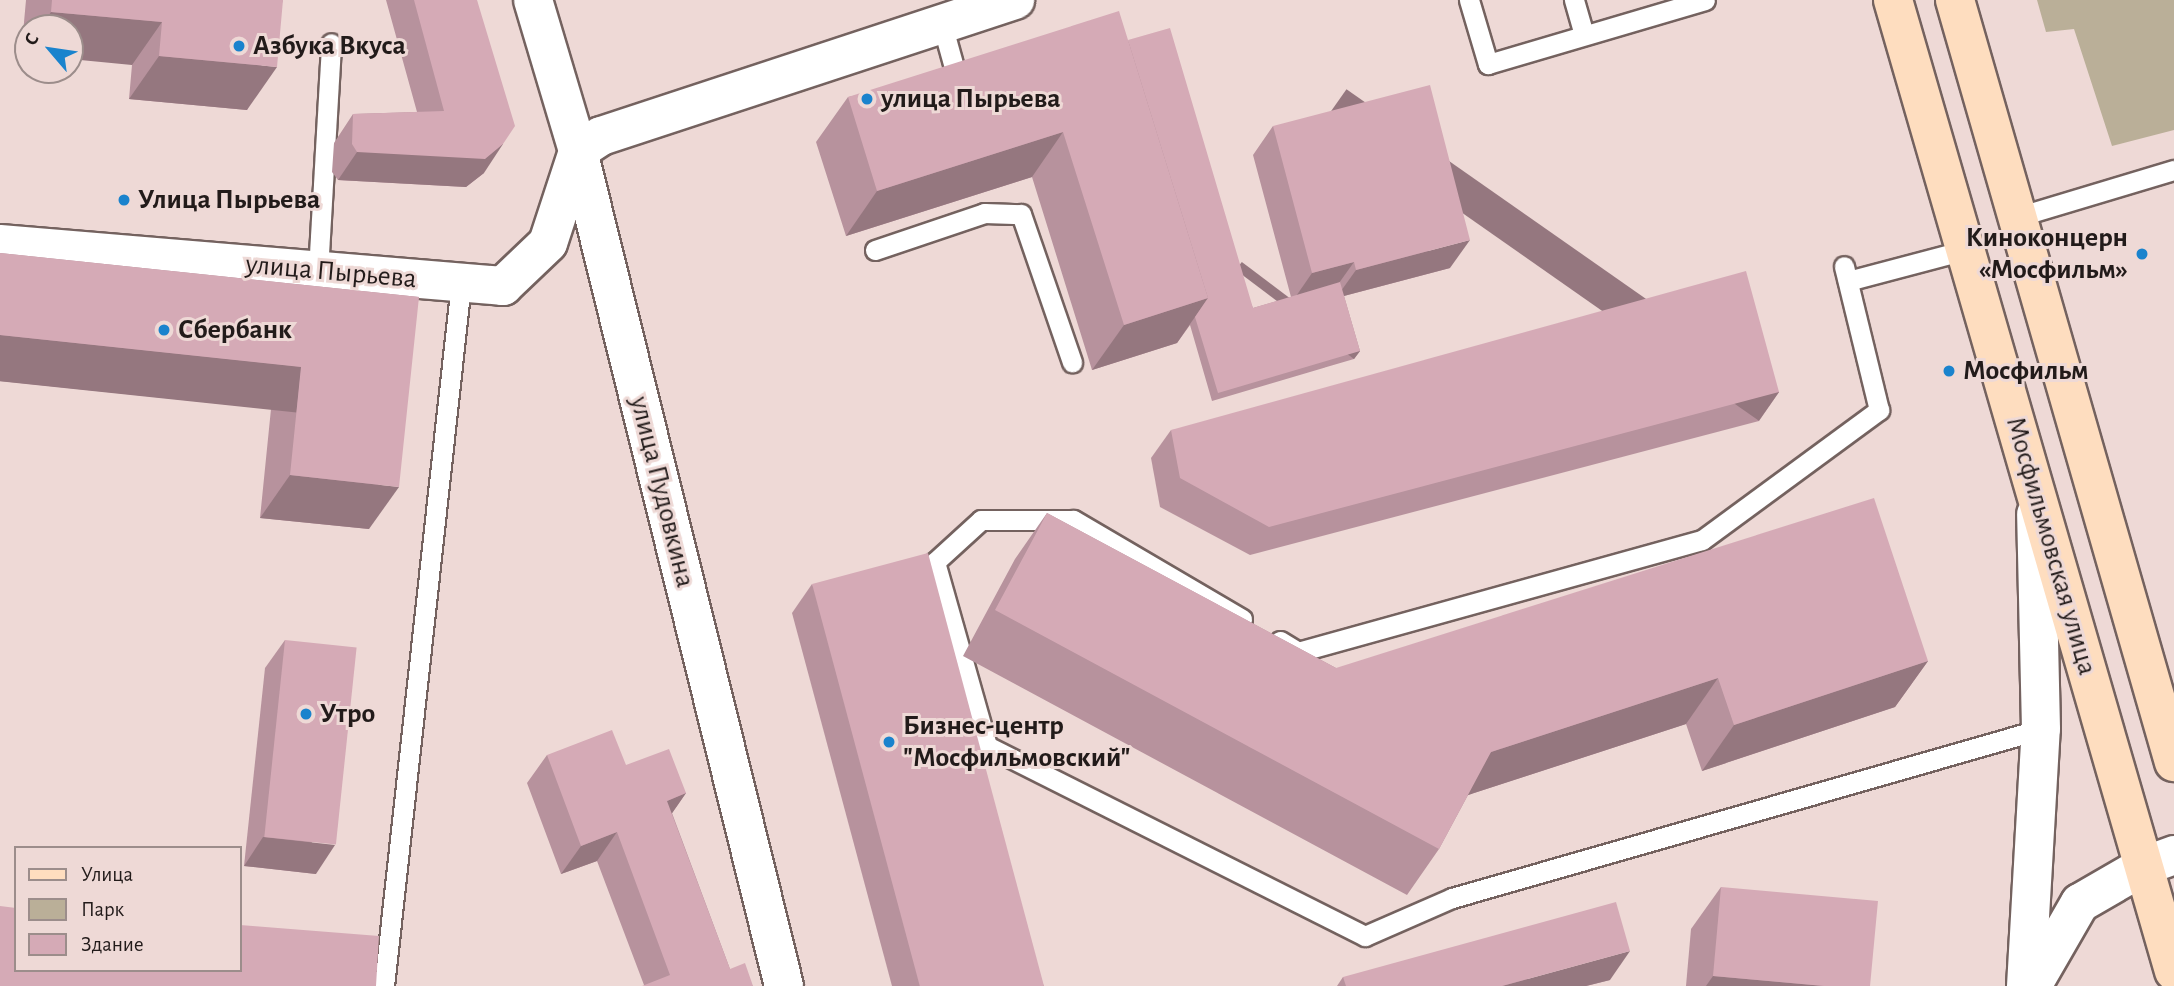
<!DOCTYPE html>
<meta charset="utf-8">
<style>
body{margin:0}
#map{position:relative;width:2174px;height:986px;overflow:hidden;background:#eed9d6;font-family:"Alegreya Sans",sans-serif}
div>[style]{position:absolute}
.green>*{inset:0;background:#baaf98}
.roads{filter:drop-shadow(2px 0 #74625f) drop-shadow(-2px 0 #74625f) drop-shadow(0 2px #74625f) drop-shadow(0 -2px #74625f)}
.lane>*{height:19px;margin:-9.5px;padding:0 9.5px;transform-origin:9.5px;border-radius:9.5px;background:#fff}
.street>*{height:38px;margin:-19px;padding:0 19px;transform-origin:19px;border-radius:19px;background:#fff}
.secondary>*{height:38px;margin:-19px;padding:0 19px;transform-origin:19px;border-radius:19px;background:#feddbf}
.wall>*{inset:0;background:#b7929d}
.shaded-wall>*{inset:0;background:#95777f;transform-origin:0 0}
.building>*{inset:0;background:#d5aab6;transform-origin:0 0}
.dots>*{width:19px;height:19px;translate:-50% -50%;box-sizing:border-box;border:4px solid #eed9d6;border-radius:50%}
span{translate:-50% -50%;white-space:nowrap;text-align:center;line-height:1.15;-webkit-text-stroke:6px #eed9d6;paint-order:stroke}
.poi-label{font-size:28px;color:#221b1a;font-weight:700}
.left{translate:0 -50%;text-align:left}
.right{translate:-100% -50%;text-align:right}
.street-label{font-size:28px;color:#221b1a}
.legend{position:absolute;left:14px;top:846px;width:228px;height:126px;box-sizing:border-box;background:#eed9d6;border:2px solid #9c8d8b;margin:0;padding:9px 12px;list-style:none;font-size:21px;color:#221b1a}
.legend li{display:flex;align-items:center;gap:14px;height:35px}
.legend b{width:35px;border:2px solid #9c8d8b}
.north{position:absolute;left:14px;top:14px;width:70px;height:70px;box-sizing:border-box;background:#eed9d6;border:2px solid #9c8d8b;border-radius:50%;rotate:299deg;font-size:19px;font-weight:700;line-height:28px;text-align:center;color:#221b1a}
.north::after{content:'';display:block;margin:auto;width:24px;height:32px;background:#1a83cd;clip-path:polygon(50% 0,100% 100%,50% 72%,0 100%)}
</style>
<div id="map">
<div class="green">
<i style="clip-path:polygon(2037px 0,2174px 0,2174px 130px,2112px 146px,2074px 29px,2046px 32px)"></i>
</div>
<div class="roads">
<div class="lane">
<i style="left:1469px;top:0;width:67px;rotate:73.5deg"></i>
<i style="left:1488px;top:64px;width:226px;rotate:-16.4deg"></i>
<i style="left:1574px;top:0;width:36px;rotate:74deg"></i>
<i style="left:942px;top:24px;width:56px;rotate:74.5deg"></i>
<i style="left:2017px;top:217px;width:164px;rotate:-16.7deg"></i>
<i style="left:875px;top:250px;width:115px;rotate:-18.7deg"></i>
<i style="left:984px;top:213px;width:37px;rotate:2deg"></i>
<i style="left:1021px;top:214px;width:157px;rotate:71deg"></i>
<i style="left:318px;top:271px;width:228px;rotate:-86.7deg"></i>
<i style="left:1848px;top:281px;width:121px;rotate:-14.8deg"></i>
<i style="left:1242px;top:619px;width:196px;rotate:-149.6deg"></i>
<i style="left:1073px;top:520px;width:92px;rotate:180deg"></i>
<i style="left:981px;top:520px;width:62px;rotate:137.6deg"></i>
<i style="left:935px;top:562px;width:191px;rotate:74.2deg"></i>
<i style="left:987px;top:746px;width:423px;rotate:26.7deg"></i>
<i style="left:1365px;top:936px;width:95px;rotate:-23.6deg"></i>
<i style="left:1452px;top:898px;width:613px;rotate:-16.01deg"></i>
<i style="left:1280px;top:641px;width:21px;rotate:31deg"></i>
<i style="left:1298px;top:652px;width:419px;rotate:-15.5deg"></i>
<i style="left:1702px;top:540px;width:220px;rotate:-36.3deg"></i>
<i style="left:1879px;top:410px;width:148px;rotate:-103.7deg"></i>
<i style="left:384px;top:986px;width:707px;rotate:-83.75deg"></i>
</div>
<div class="street">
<i style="left:533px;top:0;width:158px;rotate:73.4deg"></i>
<i style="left:578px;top:151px;width:860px;rotate:76.14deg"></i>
<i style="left:0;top:244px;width:505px;rotate:4.77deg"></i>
<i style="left:503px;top:286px;width:62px;rotate:-43.7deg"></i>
<i style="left:548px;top:243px;width:97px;rotate:-71.9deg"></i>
<i style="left:578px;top:151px;width:27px;rotate:-33deg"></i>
<i style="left:601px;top:136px;width:436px;rotate:-18.2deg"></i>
<i style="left:2026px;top:986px;width:257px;rotate:-86.7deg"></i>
<i style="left:2041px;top:729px;width:215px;rotate:-91.3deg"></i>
<i style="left:2032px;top:986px;width:96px;rotate:-60deg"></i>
<i style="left:2080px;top:903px;width:74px;rotate:-30deg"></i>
<i style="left:2144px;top:866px;width:32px;rotate:-20deg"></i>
</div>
<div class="secondary">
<i style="left:1893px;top:0;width:1011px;rotate:73.86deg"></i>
<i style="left:1955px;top:0;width:793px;rotate:73.97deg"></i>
</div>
</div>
<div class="wall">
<i style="clip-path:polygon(26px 0,283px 0,247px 110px,129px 99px,132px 65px,70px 28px,28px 28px,28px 55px,21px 55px)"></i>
<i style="clip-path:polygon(386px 0,477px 0,484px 173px,466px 187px,338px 180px,332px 172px,334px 143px,353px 114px,417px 112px)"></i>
<i style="clip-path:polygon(1128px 40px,1253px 308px,1291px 297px,1253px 155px,1273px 126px,1450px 268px,1344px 296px,1360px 351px,1354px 359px,1212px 401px,1190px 325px,1177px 343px,1092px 370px,1032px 177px,846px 236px,816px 142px,848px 97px)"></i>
<i style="clip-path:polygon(0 253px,419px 297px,369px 529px,260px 518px,271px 409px,0 381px)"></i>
<i style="clip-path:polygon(1779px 392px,1759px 421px,1250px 555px,1160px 507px,1151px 458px,1171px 430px)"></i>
<i style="clip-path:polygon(1047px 513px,1336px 668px,1928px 661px,1895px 707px,1702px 771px,1686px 724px,1468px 795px,1439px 849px,1407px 895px,963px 656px,1015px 559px)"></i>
<i style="clip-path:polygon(812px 584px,1044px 986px,892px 986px,792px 613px)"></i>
<i style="clip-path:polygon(285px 640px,316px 874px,244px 866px,265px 668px)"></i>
<i style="clip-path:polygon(547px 755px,626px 765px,686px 793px,672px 813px,730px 969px,753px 986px,644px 985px,597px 861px,561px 874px,527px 783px)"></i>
<i style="clip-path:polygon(1721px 887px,1870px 986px,1686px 986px,1691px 929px)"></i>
<i style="clip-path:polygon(1343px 977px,1610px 980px,1586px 986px,1337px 986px)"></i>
</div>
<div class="shaded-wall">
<i style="clip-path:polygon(51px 12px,162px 22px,132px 65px,70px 59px,70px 28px,40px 28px)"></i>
<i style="clip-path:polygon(28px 45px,28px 55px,21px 55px)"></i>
<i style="clip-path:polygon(159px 56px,277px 67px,247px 110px,129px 99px)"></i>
<i style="clip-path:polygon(1063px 132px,1032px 177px,846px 236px,877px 191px)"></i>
<i style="clip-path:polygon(503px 144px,484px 173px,466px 187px,338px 180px,357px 152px)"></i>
<i style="clip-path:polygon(1470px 240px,1450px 268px,1336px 298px,1356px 270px)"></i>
<i style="clip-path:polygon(1354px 262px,1334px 290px,1292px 302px,1312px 273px)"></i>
<i style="clip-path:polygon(1208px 298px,1177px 343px,1092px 370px,1124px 325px)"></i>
<i style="left:0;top:335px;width:303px;height:46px;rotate:6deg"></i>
<i style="left:1360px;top:351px;width:10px;height:148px;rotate:127deg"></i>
<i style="left:1779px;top:392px;width:35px;height:528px;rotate:125deg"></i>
<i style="clip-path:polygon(290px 475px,399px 487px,369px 529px,260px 518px)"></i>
<i style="clip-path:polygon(1928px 661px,1895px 707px,1702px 771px,1734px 725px)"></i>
<i style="clip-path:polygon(1718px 678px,1686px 724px,1459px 798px,1491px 752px)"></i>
<i style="clip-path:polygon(686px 793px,666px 822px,667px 801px)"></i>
<i style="clip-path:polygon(617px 832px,597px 861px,561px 874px,581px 846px)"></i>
<i style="clip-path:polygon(263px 837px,335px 845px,316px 874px,244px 866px)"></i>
<i style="clip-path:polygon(1630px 951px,1610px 980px,1586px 986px,1502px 986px)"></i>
<i style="clip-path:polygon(1713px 976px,1824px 986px,1706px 986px)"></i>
</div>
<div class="building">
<i style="clip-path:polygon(52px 0,283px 0,277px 67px,159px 56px,162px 22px,51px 12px)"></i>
<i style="clip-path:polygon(414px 0,477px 0,515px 126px,503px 144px,485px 159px,357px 152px,352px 144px,353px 114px,444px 111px)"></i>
<i style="clip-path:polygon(1119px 11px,1208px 298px,1124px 325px,1063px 132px,877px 191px,848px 97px)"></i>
<i style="clip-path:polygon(1170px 28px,1253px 308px,1340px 282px,1360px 351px,1218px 393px,1195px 317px,1208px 298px,1128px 40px)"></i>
<i style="clip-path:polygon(1430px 85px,1470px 240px,1356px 270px,1354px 262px,1312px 273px,1273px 126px)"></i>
<i style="clip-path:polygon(0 253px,419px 297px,399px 487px,290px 475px,301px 367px,0 335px)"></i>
<i style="clip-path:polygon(1746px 271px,1779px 392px,1269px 527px,1180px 478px,1171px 430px)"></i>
<i style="clip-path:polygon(1874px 498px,1928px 661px,1734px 725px,1718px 678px,1491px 752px,1439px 849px,995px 610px,1047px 513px,1336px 668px)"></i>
<i style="left:928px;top:553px;width:448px;height:120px;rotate:75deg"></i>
<i style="left:285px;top:640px;width:72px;height:198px;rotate:6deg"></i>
<i style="clip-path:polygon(612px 730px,626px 765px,669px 749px,686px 793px,667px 801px,730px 969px,745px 963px,753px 986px,642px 986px,670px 975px,617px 832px,581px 846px,547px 755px)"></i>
<i style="clip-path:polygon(1721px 887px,1878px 901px,1870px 986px,1824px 986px,1713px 976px)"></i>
<i style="clip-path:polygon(1616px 902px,1630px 951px,1502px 986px,1346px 986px,1343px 977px)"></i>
<i style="clip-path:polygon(0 906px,16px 908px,16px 970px,240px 970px,240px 925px,379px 936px,376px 986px,0 986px)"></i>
</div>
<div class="dots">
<i style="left:239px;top:46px;background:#1a83cd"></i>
<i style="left:867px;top:99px;background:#1a83cd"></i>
<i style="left:124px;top:200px;background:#1a83cd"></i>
<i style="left:2142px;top:254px;background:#1a83cd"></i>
<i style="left:164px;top:330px;background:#1a83cd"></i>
<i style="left:1949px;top:371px;background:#1a83cd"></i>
<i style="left:306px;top:714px;background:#1a83cd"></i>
<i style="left:889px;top:742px;background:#1a83cd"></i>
</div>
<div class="poi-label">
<span class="left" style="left:253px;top:46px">Азбука Вкуса</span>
<span class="left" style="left:881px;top:99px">улица Пырьева</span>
<span class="left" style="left:138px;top:200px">Улица Пырьева</span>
<span class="right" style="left:2128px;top:254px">Киноконцерн<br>«Мосфильм»</span>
<span class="left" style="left:178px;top:330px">Сбербанк</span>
<span class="left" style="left:1963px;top:371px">Мосфильм</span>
<span class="left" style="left:320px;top:714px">Утро</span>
<span class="left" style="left:903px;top:742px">Бизнес-центр<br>"Мосфильмовский"</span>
</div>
<div class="street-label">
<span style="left:331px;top:272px;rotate:5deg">улица Пырьева</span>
<span style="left:662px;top:492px;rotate:76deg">улица Пудовкина</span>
<span style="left:2051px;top:546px;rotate:74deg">Мосфильмовская улица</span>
</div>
<ul class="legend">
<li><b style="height:9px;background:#feddbf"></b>Улица</li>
<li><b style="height:19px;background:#baaf98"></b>Парк</li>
<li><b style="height:19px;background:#d5aab6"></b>Здание</li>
</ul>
<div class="north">С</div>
</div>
